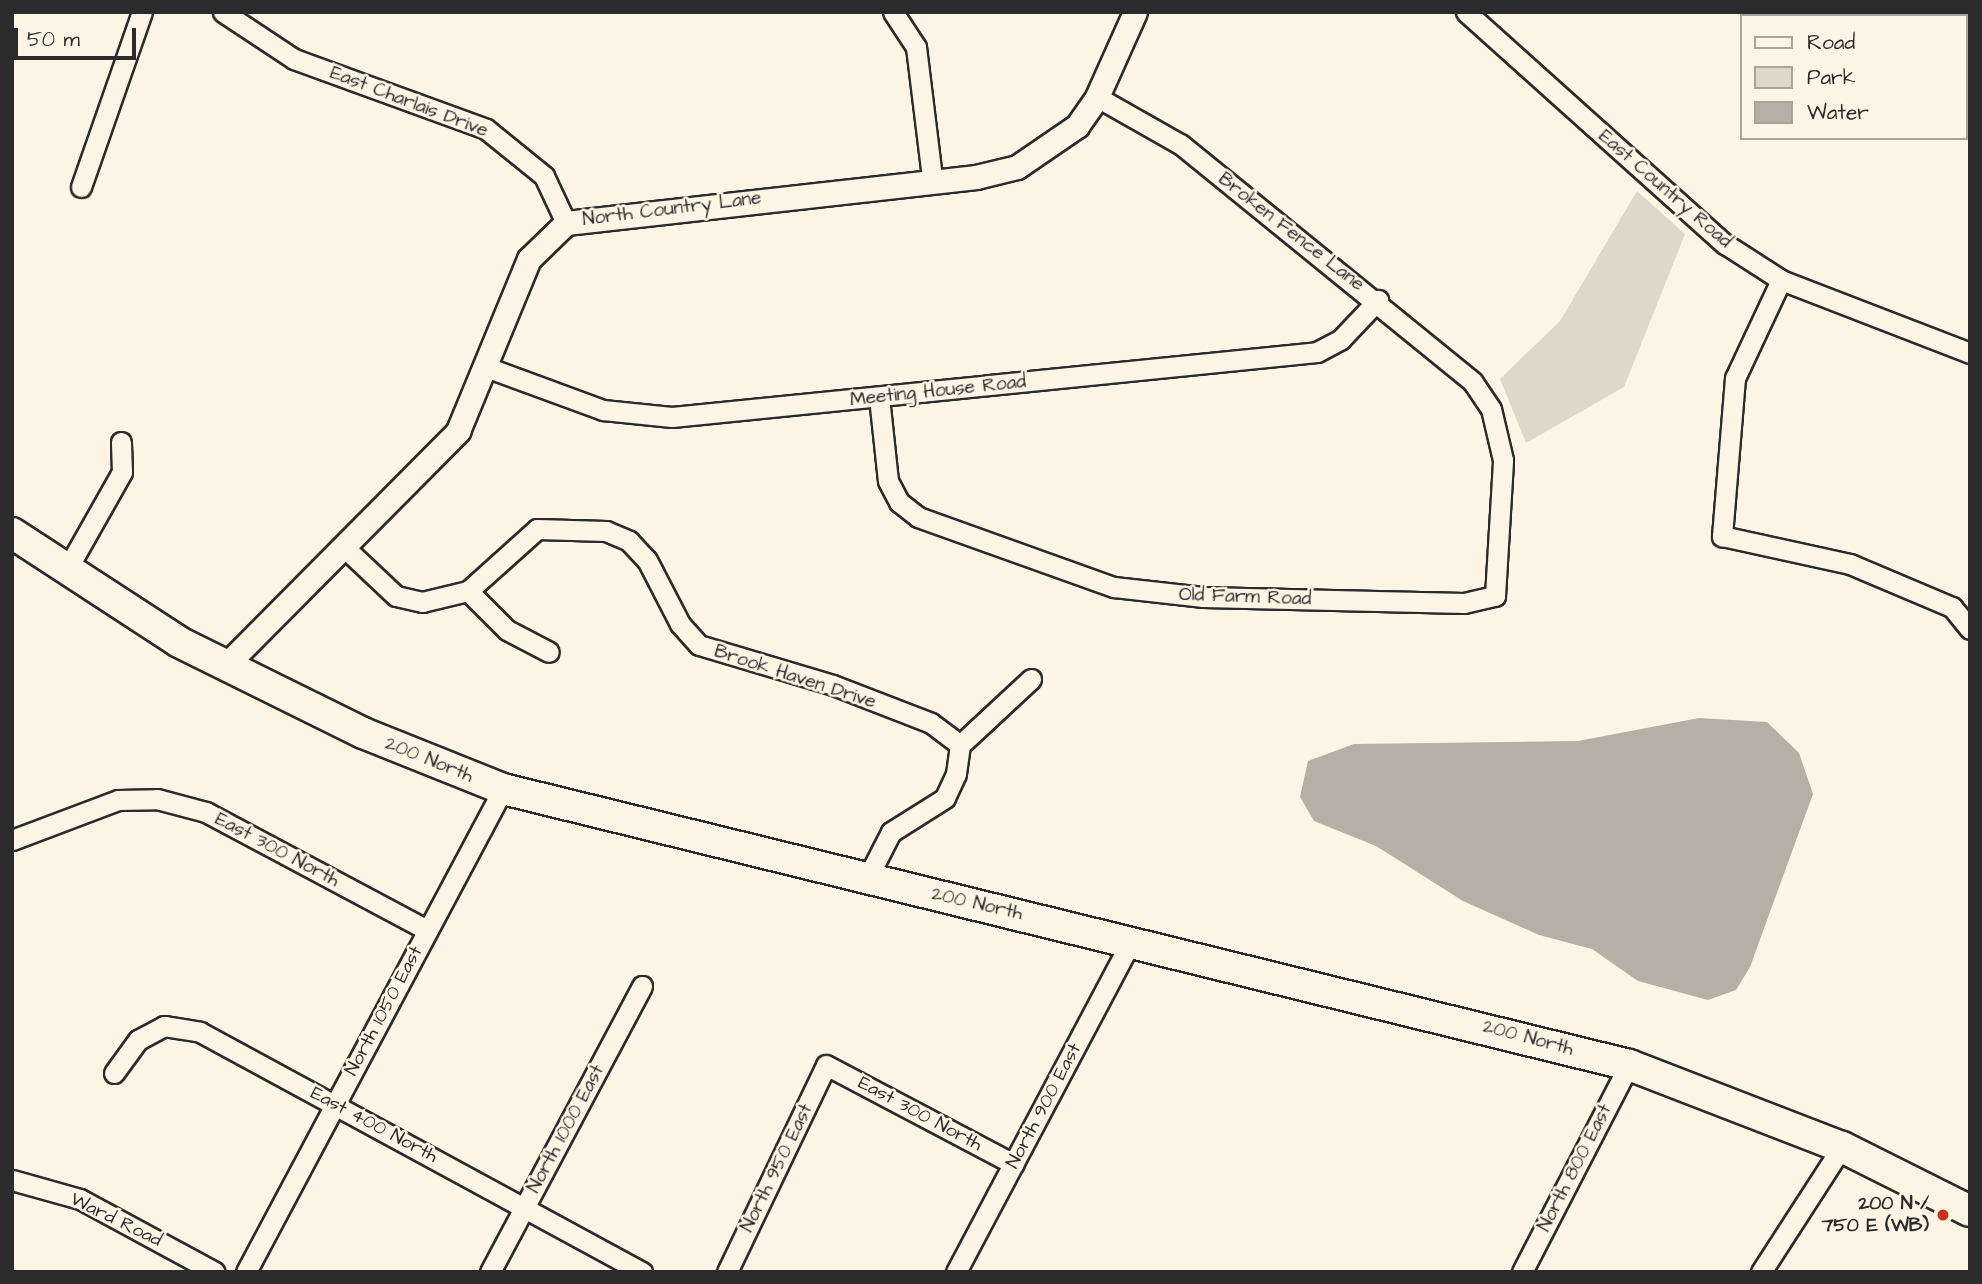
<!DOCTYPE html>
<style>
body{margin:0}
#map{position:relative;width:1982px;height:1284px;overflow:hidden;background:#fcf5e5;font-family:"Architects Daughter",sans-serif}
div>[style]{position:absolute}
.green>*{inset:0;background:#ded8ca}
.water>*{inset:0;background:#b4b0a5}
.roads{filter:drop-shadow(2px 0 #2b2b2b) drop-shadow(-2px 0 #2b2b2b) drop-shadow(0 2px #2b2b2b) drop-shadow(0 -2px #2b2b2b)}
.minor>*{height:19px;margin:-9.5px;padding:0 9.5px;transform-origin:9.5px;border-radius:9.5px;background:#fcf5e5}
.tertiary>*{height:23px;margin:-11.5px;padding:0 11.5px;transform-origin:11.5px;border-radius:11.5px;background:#fcf5e5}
.primary>*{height:30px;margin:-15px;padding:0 15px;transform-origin:15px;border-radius:15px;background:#fcf5e5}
.dots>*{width:19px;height:19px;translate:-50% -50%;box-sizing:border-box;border:4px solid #fcf5e5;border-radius:50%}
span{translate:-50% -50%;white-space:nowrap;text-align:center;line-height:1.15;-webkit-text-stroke:5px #fcf5e5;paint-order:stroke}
.street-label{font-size:19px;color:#2b2b2b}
.poi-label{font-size:19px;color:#2b2b2b;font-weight:700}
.right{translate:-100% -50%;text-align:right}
.frame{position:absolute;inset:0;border:14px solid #2b2b2b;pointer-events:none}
.legend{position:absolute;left:1740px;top:14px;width:228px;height:126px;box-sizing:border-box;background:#fcf5e5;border:2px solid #a8a49b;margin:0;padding:9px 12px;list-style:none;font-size:21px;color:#2b2b2b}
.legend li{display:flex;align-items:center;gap:14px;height:35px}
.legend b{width:35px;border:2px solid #a8a49b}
.scale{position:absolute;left:14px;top:28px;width:122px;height:32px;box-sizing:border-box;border:4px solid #2b2b2b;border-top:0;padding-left:9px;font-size:21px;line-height:24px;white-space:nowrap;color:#2b2b2b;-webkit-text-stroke:5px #fcf5e5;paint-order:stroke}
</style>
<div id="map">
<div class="green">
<i style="clip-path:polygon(1637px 191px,1685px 234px,1624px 387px,1526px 443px,1500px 379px,1560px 321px)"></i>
</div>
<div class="water">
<i style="clip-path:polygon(1699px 718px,1767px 722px,1799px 753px,1813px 794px,1750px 967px,1736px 990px,1708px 1000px,1638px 981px,1592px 949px,1539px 935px,1463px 901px,1376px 846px,1314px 821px,1300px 797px,1308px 761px,1354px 744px,1578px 741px)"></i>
</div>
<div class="roads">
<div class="minor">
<i style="left:223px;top:12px;width:85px;rotate:33.5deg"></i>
<i style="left:294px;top:59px;width:204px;rotate:20deg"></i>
<i style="left:486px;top:129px;width:75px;rotate:39deg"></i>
<i style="left:544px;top:176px;width:52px;rotate:64.9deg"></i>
<i style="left:893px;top:12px;width:42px;rotate:56.7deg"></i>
<i style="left:916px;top:47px;width:132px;rotate:83deg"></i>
<i style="left:1466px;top:12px;width:348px;rotate:41.9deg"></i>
<i style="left:1725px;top:244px;width:67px;rotate:32.7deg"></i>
<i style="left:1781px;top:280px;width:203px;rotate:21.1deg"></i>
<i style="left:1966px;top:76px;width:4px;rotate:14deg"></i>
<i style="left:81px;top:187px;width:185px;rotate:-70.8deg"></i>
<i style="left:1781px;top:280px;width:108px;rotate:115.1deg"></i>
<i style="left:1735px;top:378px;width:159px;rotate:94.7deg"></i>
<i style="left:1722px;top:536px;width:131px;rotate:12.3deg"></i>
<i style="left:1850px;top:564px;width:111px;rotate:22.9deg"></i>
<i style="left:1952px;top:607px;width:28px;rotate:51deg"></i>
<i style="left:486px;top:367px;width:125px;rotate:20.2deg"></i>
<i style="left:603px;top:410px;width:69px;rotate:5.8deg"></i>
<i style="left:672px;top:417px;width:648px;rotate:-5.75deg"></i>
<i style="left:1317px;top:352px;width:27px;rotate:-28deg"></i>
<i style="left:1341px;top:339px;width:54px;rotate:-46.5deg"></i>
<i style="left:879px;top:397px;width:84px;rotate:83.9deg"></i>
<i style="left:888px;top:481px;width:24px;rotate:62deg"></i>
<i style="left:899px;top:502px;width:24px;rotate:38deg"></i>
<i style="left:918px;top:517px;width:208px;rotate:19.7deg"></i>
<i style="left:1114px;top:587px;width:90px;rotate:6.4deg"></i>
<i style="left:1203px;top:597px;width:261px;rotate:1.3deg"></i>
<i style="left:1464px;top:603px;width:32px;rotate:-13deg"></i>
<i style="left:1495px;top:596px;width:136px;rotate:-86.6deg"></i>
<i style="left:1503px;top:460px;width:52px;rotate:-103.2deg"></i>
<i style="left:1491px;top:409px;width:32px;rotate:-124deg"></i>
<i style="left:1473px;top:382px;width:377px;rotate:-140.9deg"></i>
<i style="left:1180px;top:144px;width:95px;rotate:-150.5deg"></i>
<i style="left:345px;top:548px;width:70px;rotate:43.3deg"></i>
<i style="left:396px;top:596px;width:27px;rotate:13deg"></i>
<i style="left:422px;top:602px;width:47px;rotate:-13.4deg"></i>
<i style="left:468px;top:591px;width:93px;rotate:-41.9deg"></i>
<i style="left:537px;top:529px;width:69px;rotate:1.7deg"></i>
<i style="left:606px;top:531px;width:25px;rotate:23deg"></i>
<i style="left:629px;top:541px;width:26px;rotate:47deg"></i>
<i style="left:647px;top:560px;width:72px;rotate:62.7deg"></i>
<i style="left:680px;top:624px;width:28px;rotate:48deg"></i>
<i style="left:699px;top:645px;width:140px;rotate:16.6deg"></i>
<i style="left:833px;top:685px;width:105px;rotate:21.2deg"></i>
<i style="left:931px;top:723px;width:36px;rotate:37deg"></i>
<i style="left:960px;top:745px;width:29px;rotate:98deg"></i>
<i style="left:956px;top:774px;width:26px;rotate:115deg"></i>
<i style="left:945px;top:798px;width:64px;rotate:147.8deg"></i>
<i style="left:891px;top:832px;width:53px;rotate:117.1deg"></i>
<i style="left:66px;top:571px;width:114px;rotate:-60.5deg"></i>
<i style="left:122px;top:472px;width:30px;rotate:-92deg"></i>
<i style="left:468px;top:591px;width:55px;rotate:45deg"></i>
<i style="left:507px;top:630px;width:47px;rotate:27.6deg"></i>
<i style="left:960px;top:745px;width:97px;rotate:-42.9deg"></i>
<i style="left:12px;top:840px;width:113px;rotate:-20.7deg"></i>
<i style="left:118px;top:800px;width:39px;rotate:-1deg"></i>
<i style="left:157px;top:799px;width:51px;rotate:14.9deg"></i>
<i style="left:206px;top:812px;width:251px;rotate:28.1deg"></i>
<i style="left:114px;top:1073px;width:41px;rotate:-54deg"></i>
<i style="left:138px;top:1040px;width:30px;rotate:-28deg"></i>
<i style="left:164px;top:1026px;width:36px;rotate:9deg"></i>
<i style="left:200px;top:1032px;width:503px;rotate:28.5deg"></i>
<i style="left:12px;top:1180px;width:71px;rotate:15.6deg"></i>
<i style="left:80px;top:1199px;width:153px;rotate:28.4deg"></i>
<i style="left:246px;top:1272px;width:547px;rotate:-61.98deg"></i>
<i style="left:490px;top:1272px;width:324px;rotate:-62deg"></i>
<i style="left:727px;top:1272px;width:229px;rotate:-64.4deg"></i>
<i style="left:826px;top:1065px;width:212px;rotate:27.8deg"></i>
<i style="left:956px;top:1272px;width:376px;rotate:-62.1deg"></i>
<i style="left:1522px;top:1272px;width:233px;rotate:-62.7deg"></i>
<i style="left:1761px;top:1272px;width:149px;rotate:-57.1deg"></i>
</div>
<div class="tertiary">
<i style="left:226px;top:665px;width:330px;rotate:-45.2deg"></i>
<i style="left:458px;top:431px;width:186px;rotate:-67.6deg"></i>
<i style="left:529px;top:259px;width:52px;rotate:-44.2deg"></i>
<i style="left:566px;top:223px;width:413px;rotate:-6.4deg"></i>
<i style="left:976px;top:177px;width:42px;rotate:-13.7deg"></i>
<i style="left:1017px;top:167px;width:73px;rotate:-34.3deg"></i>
<i style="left:1077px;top:126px;width:35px;rotate:-55deg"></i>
<i style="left:1097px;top:97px;width:93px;rotate:-65.9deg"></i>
</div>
<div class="primary">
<i style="left:12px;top:533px;width:199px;rotate:33.1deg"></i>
<i style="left:179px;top:642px;width:205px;rotate:26.3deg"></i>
<i style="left:363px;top:733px;width:151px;rotate:21.8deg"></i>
<i style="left:503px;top:789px;width:1159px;rotate:13.77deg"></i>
<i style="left:1629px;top:1065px;width:228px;rotate:21.1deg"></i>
<i style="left:1842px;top:1147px;width:143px;rotate:26.6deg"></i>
</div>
</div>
<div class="dots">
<i style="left:1943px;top:1215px;background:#c8321e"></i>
</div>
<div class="street-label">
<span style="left:409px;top:102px;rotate:21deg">East Charlais Drive</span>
<span style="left:1665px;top:189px;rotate:41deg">East Country Road</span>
<span style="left:672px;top:209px;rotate:-7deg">North Country Lane</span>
<span style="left:1291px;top:232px;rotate:38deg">Broken Fence Lane</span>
<span style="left:938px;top:391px;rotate:-6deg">Meeting House Road</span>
<span style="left:1245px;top:597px;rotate:2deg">Old Farm Road</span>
<span style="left:795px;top:677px;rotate:18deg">Brook Haven Drive</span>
<span style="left:429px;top:760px;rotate:22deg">200 North</span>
<span style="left:277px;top:850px;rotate:28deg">East 300 North</span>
<span style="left:977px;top:904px;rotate:13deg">200 North</span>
<span style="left:384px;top:1011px;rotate:-62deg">North 1050 East</span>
<span style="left:1528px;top:1038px;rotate:15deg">200 North</span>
<span style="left:1044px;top:1106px;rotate:-62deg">North 900 East</span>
<span style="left:920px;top:1114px;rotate:28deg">East 300 North</span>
<span style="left:374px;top:1125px;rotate:28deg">East 400 North</span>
<span style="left:566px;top:1129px;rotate:-62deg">North 1000 East</span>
<span style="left:777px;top:1168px;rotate:-64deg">North 950 East</span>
<span style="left:1575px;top:1168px;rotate:-63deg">North 800 East</span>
<span style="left:116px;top:1220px;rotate:26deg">Ward Road</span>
</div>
<div class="poi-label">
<span class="right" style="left:1929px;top:1215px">200 N /<br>750 E (WB)</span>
</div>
<div class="frame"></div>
<ul class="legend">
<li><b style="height:9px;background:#fcf5e5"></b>Road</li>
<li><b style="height:19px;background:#ded8ca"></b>Park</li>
<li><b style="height:19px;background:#b4b0a5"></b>Water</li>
</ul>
<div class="scale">50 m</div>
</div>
